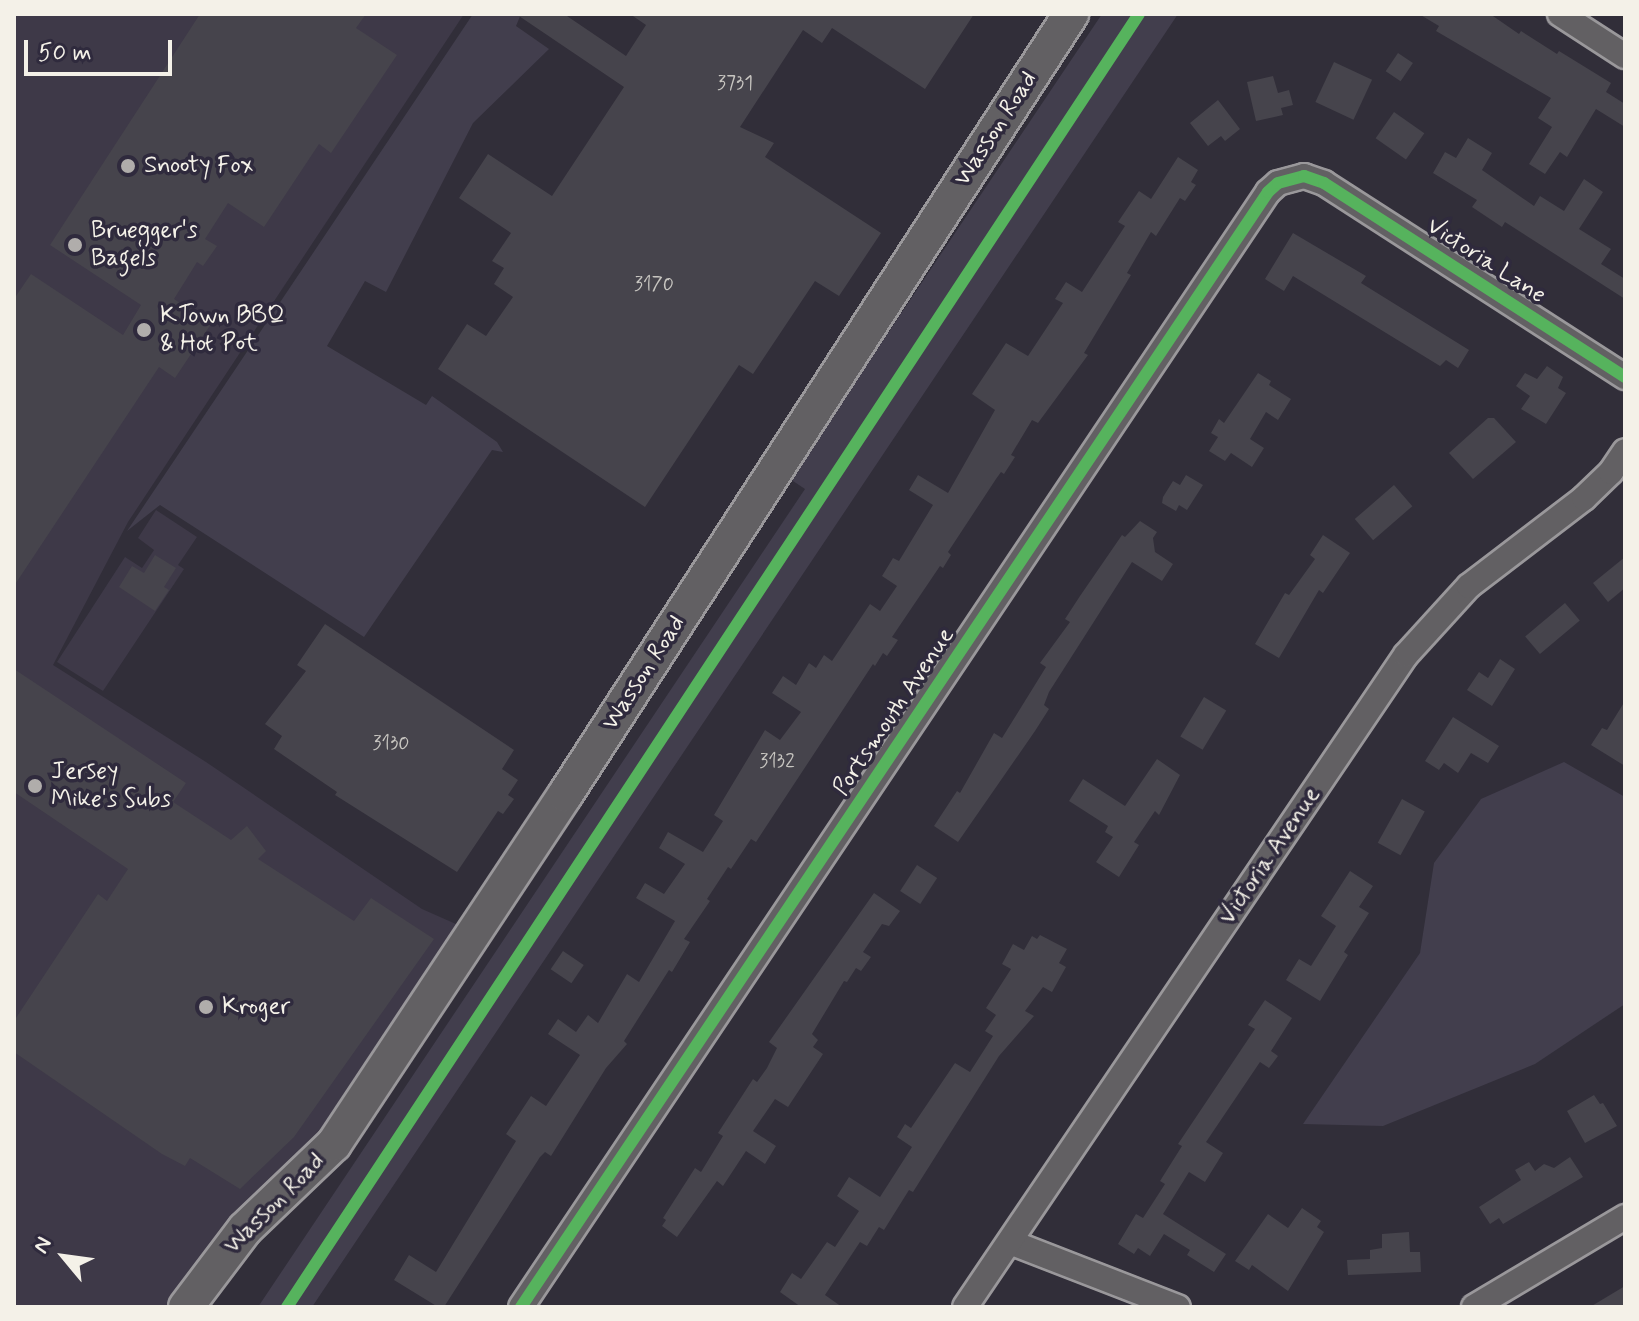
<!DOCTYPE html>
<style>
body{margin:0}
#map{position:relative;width:1639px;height:1321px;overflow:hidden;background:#312e39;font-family:Mynerve,sans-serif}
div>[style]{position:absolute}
.built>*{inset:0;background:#3e3948}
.green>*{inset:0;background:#423e4d}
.building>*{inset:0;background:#46444c;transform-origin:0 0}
.roads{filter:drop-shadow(2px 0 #9a989b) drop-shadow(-2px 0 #9a989b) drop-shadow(0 2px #9a989b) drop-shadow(0 -2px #9a989b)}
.street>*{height:24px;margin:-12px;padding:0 12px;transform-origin:12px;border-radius:12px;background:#626063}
.secondary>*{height:34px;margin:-17px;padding:0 17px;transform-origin:17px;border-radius:17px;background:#626063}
.cycleway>*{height:12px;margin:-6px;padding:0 6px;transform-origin:6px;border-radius:6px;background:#56b35d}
.dots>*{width:22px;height:22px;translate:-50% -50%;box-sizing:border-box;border:4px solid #2f2a3d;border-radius:50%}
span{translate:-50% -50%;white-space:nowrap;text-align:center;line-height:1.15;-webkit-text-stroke:7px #2f2a3d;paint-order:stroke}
.number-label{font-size:20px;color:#c8c6c1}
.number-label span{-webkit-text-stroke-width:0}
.street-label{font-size:24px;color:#f4f1e8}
.poi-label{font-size:24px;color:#f4f1e8}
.left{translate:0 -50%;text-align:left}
.frame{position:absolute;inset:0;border:16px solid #f4f1e8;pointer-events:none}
.north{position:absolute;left:24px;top:1217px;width:80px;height:80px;-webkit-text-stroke:6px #2f2a3d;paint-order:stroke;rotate:299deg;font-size:22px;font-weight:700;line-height:32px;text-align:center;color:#f4f1e8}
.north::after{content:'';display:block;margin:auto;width:28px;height:36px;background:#f4f1e8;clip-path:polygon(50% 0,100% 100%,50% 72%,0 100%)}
.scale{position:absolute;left:24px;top:40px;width:148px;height:36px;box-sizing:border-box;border:4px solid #f4f1e8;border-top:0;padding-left:10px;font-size:24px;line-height:28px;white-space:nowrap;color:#f4f1e8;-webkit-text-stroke:6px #2f2a3d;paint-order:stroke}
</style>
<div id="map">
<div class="built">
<i style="clip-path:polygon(14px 14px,464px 14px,128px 522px,53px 665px,206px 762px,422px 909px,474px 932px,374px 1086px,186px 1307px,14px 1307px)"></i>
<i style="clip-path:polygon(156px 510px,197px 537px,178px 565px,184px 569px,103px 691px,57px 662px,125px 557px,142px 568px,154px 550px,138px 538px)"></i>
</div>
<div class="green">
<i style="clip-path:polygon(473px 14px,521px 14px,516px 26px,549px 49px,473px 123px,386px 292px,365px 281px,327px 346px,426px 405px,432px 396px,497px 442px,503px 452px,492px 450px,364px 637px,160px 505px,127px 531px)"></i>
<i style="clip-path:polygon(1102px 14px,1178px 14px,312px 1307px,258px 1307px,805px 489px,790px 479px)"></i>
<i style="clip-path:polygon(1564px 762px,1625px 797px,1625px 1004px,1535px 1064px,1383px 1126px,1303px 1124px,1420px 953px,1434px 863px,1481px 799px)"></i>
</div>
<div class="building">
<i style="clip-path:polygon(200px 14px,366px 14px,356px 28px,397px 55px,331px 153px,319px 144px,264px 227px,228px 203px,205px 239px,217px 246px,203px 266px,197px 262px,174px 299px,211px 324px,175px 378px,159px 367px,14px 586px,14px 299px,31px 274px,123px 335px,141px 305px,50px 245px)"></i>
<i style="clip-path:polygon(516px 14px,564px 14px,626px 56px,646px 25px,630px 14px,974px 14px,925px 89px,832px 28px,822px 43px,803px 30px,740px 127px,774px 143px,765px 157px,881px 233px,839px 296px,815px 281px,753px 374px,739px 365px,645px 507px,438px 369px,467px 324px,486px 336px,513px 297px,494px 284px,504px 268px,492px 261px,511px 233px,459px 198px,488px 154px,552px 196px,624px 87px)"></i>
<i style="clip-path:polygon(1419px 14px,1490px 14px,1519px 34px,1521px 31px,1557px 54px,1559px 51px,1611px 83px,1606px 92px,1625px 104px,1625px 127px,1596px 109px,1567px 157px,1560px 152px,1545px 174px,1529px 164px,1552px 127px,1538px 118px,1551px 98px,1436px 31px,1439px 26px)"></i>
<i style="left:1398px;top:53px;width:18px;height:22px;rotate:34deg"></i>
<i style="left:1334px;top:62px;width:42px;height:44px;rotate:25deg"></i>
<i style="clip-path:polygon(1273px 76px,1278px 93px,1289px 90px,1293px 105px,1281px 108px,1283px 115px,1256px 121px,1247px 82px)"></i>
<i style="clip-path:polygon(1218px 100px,1240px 129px,1225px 141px,1221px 136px,1208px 146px,1190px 123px)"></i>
<i style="left:1394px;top:112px;width:37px;height:32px;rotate:35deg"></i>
<i style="clip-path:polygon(1468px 138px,1492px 153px,1482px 170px,1534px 206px,1540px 196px,1564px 211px,1584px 179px,1603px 192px,1579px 229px,1611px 249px,1601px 264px,1625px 279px,1625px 299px,1505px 222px,1502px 227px,1472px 207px,1477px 200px,1433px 173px,1445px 152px,1456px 158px)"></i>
<i style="clip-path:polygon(1178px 157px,1198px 170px,1191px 182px,1196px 185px,1185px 201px,1180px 198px,1156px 236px,1151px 232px,1127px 273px,1131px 275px,1084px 353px,1088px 355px,1038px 423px,1032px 420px,1011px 455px,1015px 457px,1004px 474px,1001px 472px,996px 479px,948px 552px,951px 555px,943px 568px,940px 566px,892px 637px,898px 640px,887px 656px,883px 653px,875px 666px,873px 664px,756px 842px,751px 839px,731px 869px,728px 867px,707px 899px,710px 901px,684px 939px,690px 942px,672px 972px,669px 970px,624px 1041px,627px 1044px,606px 1068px,551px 1156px,545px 1152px,540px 1157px,444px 1307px,438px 1307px,394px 1280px,409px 1255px,436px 1272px,516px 1141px,506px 1134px,531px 1096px,546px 1106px,580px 1055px,548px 1034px,558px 1019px,576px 1032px,588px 1015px,598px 1023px,627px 974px,639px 982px,675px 921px,636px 898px,645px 883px,664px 894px,685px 864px,659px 848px,668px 832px,703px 852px,723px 821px,714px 815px,765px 730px,780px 740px,801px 712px,772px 693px,783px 676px,796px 685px,809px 663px,816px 668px,824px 655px,832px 661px,870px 604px,880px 611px,897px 586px,882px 576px,893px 558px,899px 561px,933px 505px,909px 490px,918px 475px,948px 493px,995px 410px,972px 394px,1006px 343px,1028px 356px,1063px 303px,1055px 299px,1066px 282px,1082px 292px,1125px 226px,1118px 222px,1139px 191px,1151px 199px)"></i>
<i style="clip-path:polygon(1293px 233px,1366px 276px,1361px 283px,1469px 350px,1458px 368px,1446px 360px,1440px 366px,1293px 276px,1284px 291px,1265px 279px)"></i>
<i style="clip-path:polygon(1547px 366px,1563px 377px,1558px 388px,1566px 393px,1546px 424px,1521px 409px,1530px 396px,1516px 386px,1525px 373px,1537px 379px)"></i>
<i style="clip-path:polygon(1258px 373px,1271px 381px,1269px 385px,1291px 399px,1278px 420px,1266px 412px,1250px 439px,1264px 448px,1252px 467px,1231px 453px,1225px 461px,1209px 451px,1218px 437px,1211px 433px,1219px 419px,1224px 423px)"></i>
<i style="clip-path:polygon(1488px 418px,1494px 418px,1516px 442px,1473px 479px,1449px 453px)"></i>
<i style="clip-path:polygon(1186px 475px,1203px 485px,1187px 510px,1179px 505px,1176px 511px,1162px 503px,1163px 497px,1173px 481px,1180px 485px)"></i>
<i style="left:1394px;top:485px;width:28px;height:52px;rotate:49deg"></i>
<i style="clip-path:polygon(1140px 521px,1157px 532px,1153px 538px,1155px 552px,1173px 564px,1162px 581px,1132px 562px,1049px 692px,1044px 705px,1049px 709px,1035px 731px,958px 842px,934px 826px,957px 791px,960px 793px,994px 733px,1002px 738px,1046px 667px,1040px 663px,1070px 622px,1065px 619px,1080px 596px,1122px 535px,1125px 537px)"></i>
<i style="clip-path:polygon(1323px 535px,1350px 553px,1323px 593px,1319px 590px,1279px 658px,1255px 644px,1285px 593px,1289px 595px,1315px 559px,1310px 555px)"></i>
<i style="clip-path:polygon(155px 555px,176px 568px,164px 587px,169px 590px,155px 611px,119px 587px,132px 566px,144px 573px)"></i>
<i style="clip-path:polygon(1625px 557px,1625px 588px,1608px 602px,1593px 583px)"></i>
<i style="left:1565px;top:603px;width:23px;height:52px;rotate:50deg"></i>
<i style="clip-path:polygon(325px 624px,514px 750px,502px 769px,518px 780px,508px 795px,514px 799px,503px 814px,498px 811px,457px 872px,335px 795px,337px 792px,274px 749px,282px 736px,265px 724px,306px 671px,297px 665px)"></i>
<i style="clip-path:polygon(1500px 659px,1515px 669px,1492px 706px,1467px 690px,1479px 672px,1488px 678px)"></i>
<i style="clip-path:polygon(14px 669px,186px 783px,173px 802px,231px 840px,247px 826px,266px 851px,258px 859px,354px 921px,371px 898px,434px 939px,294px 1137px,240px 1189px,190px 1158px,185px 1166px,162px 1154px,14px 1052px,14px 1021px,98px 894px,107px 901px,128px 869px,14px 792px)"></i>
<i style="left:1204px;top:697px;width:26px;height:46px;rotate:31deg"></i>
<i style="clip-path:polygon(1625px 701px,1625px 766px,1591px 745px,1602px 728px,1607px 730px)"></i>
<i style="clip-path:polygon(1453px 717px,1499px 746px,1488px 763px,1471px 753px,1458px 773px,1444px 763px,1439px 770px,1425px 761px)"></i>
<i style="clip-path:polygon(1157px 759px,1180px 775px,1159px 815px,1155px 811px,1134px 842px,1139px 845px,1119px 877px,1096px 862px,1113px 837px,1105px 832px,1108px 826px,1069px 801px,1083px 779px,1125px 806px)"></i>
<i style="left:1402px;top:799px;width:26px;height:50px;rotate:29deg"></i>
<i style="left:917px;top:865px;width:24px;height:31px;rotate:33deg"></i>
<i style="clip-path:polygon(1350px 871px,1373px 886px,1359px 907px,1369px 913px,1344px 952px,1348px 955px,1320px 1001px,1286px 980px,1299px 959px,1311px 966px,1336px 926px,1321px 916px)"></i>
<i style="clip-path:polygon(874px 893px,900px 911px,889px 926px,882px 924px,863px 952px,871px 957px,861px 971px,856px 968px,847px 982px,844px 981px,812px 1034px,818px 1040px,813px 1047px,823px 1054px,788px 1107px,775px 1099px,753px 1131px,776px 1146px,765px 1164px,746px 1151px,723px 1186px,717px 1181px,677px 1237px,662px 1226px,666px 1220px,663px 1218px,695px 1168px,701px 1172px,723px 1136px,718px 1133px,753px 1079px,757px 1082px,767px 1068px,777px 1048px,769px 1042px)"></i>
<i style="clip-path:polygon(1040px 935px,1067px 949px,1059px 963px,1066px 967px,1052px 992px,1043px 987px,1025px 1011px,1034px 1016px,999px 1056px,913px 1192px,909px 1190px,884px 1230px,879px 1227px,867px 1246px,860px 1242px,825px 1295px,842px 1307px,801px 1307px,780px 1292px,792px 1273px,801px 1279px,827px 1242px,835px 1247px,859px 1211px,837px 1196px,849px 1177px,880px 1197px,912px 1147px,897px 1137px,905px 1124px,911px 1128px,955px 1063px,970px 1072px,993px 1036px,985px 1031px,996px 1015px,986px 1008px,1011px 969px,1002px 964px,1013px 944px,1024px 950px,1032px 936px,1037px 939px)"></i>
<i style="left:563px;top:951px;width:25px;height:22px;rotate:34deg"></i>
<i style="clip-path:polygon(1265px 1000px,1292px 1018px,1271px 1051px,1278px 1056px,1269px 1068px,1260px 1062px,1206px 1142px,1223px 1153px,1205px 1182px,1189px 1172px,1163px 1214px,1226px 1254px,1214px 1272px,1187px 1255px,1190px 1250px,1164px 1234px,1150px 1256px,1138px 1248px,1134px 1254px,1118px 1244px,1136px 1214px,1143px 1218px,1165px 1184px,1160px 1181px,1182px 1146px,1178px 1144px,1255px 1029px,1248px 1025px)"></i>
<i style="clip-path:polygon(1594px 1095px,1600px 1104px,1603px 1103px,1617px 1126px,1585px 1143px,1567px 1111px)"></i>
<i style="clip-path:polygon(1570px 1157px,1583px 1177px,1503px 1224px,1499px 1218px,1490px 1224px,1479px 1207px,1521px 1180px,1515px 1170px,1529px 1162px,1535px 1171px,1544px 1164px,1554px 1168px)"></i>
<i style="clip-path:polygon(1302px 1208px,1321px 1221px,1317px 1227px,1324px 1232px,1288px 1291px,1252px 1265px,1249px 1270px,1235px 1261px,1268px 1214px,1288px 1228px)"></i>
<i style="clip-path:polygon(1409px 1232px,1410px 1252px,1420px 1252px,1421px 1272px,1348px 1275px,1347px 1260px,1370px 1259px,1370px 1250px,1382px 1248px,1382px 1234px)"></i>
<i style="clip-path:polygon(1625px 1286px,1625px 1307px,1590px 1307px)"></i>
</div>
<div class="roads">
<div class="street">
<i style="left:1560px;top:14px;width:77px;rotate:32.9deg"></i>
<i style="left:1010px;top:1242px;width:180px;rotate:21.2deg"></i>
<i style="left:521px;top:1307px;width:1342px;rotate:-56.18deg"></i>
<i style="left:1268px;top:192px;width:13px;rotate:-42deg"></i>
<i style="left:1278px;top:183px;width:27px;rotate:-15deg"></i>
<i style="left:1304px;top:176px;width:21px;rotate:19deg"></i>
<i style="left:1324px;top:183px;width:358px;rotate:32.8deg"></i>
<i style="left:965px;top:1307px;width:787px;rotate:-55.93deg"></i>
<i style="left:1406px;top:655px;width:93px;rotate:-47.6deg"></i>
<i style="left:1469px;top:586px;width:145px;rotate:-37.4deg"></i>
<i style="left:1584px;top:498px;width:37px;rotate:-44deg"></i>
<i style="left:1611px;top:472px;width:25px;rotate:-56deg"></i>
<i style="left:1474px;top:1307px;width:176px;rotate:-30.8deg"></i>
</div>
<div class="secondary">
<i style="left:186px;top:1307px;width:98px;rotate:-52.9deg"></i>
<i style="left:245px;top:1229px;width:123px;rotate:-43.7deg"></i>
<i style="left:334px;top:1144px;width:419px;rotate:-56.5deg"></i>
<i style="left:565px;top:795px;width:931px;rotate:-57.06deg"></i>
</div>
</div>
<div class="cycleway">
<i style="left:287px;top:1307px;width:1548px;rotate:-56.62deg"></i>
<i style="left:521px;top:1307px;width:1342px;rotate:-56.18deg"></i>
<i style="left:1268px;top:192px;width:13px;rotate:-42deg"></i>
<i style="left:1278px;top:183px;width:27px;rotate:-15deg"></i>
<i style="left:1304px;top:176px;width:21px;rotate:19deg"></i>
<i style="left:1324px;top:183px;width:358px;rotate:32.8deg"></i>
</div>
<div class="dots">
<i style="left:128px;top:166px;background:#b0adab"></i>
<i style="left:75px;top:245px;background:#b0adab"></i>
<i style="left:144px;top:330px;background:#b0adab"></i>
<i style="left:35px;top:786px;background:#b0adab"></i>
<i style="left:206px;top:1007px;background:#b0adab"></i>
</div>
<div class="number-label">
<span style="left:735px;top:83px">3731</span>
<span style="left:654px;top:284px">3170</span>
<span style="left:391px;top:743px">3130</span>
<span style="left:777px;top:761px">3132</span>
</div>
<div class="street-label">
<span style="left:996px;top:129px;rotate:-57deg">Wasson Road</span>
<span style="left:1486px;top:261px;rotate:33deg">Victoria Lane</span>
<span style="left:644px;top:673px;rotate:-57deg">Wasson Road</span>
<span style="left:894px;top:712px;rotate:-56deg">Portsmouth Avenue</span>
<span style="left:1270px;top:856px;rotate:-56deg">Victoria Avenue</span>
<span style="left:275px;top:1204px;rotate:-45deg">Wasson Road</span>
</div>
<div class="poi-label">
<span class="left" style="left:144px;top:166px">Snooty Fox</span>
<span class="left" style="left:91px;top:245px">Bruegger's<br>Bagels</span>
<span class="left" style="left:160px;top:330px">KTown BBQ<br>&amp; Hot Pot</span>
<span class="left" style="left:51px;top:786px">Jersey<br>Mike's Subs</span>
<span class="left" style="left:222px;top:1007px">Kroger</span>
</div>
<div class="frame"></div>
<div class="north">N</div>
<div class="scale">50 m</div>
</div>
